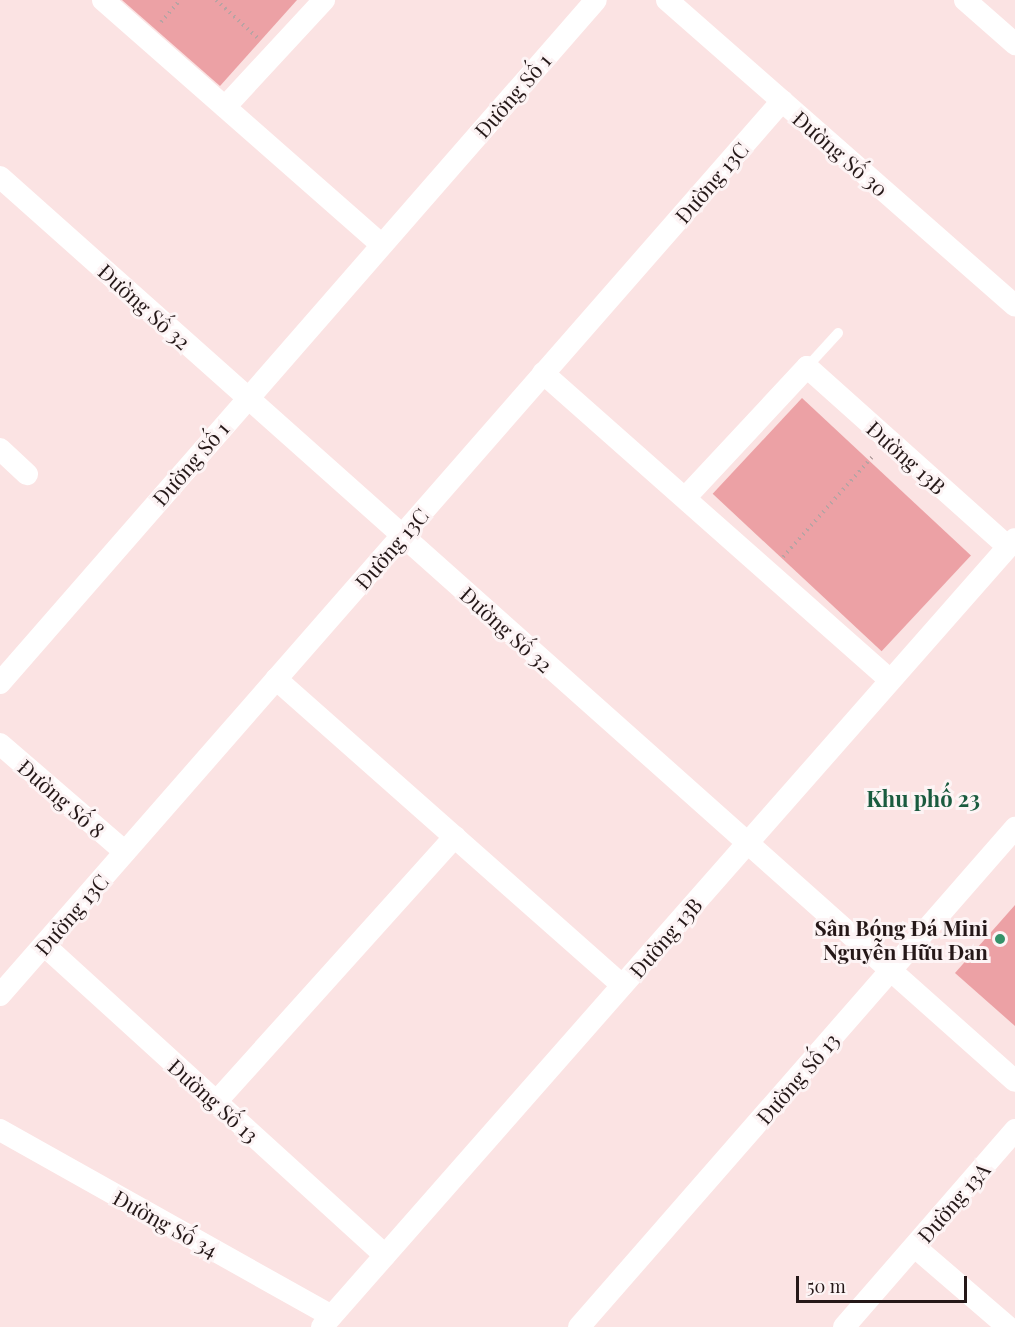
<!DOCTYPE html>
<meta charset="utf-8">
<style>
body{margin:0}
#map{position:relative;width:1015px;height:1327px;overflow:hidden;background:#fbe3e3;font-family:"Playfair Display",serif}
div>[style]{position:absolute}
.green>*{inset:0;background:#eca1a5;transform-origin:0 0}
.path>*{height:4px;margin-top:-2px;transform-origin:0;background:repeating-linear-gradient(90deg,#b8a3a3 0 1.5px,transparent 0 6px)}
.lane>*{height:10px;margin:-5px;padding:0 5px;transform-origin:5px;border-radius:5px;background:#fff}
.street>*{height:22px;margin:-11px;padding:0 11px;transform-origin:11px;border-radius:11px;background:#fff}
.dots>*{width:16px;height:16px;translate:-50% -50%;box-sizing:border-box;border:3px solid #fdf4f5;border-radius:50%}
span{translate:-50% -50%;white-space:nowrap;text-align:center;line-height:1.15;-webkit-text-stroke:6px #fdf4f5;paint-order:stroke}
.street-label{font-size:21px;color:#251818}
.poi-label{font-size:21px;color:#251818;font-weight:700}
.right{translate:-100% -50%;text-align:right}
.neighbourhood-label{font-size:22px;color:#1a5b3f;font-weight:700}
.scale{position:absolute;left:796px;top:1276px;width:171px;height:27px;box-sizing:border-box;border:3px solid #251818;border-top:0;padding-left:8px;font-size:18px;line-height:21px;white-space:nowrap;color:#251818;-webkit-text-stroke:4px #fdf4f5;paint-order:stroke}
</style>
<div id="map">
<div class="green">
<i style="clip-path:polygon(122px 0,297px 0,220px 86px)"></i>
<i style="left:802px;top:398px;width:231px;height:131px;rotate:43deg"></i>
<i style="clip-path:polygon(1015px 905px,1015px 1026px,955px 973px)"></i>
</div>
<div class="path">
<i style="left:216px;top:0;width:59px;rotate:42.3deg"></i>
<i style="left:161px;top:22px;width:29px;rotate:-49deg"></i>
<i style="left:783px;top:557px;width:137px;rotate:-48.3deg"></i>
</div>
<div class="lane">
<i style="left:807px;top:367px;width:46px;rotate:-47.6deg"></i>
</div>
<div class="street">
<i style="left:103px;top:0;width:370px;rotate:41.3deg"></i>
<i style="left:667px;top:0;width:463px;rotate:41.3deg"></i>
<i style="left:965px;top:0;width:67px;rotate:41.3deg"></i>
<i style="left:225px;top:107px;width:146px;rotate:-47.2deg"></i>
<i style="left:0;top:177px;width:1359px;rotate:41.69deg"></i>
<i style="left:543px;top:373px;width:463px;rotate:41.5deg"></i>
<i style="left:0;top:449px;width:37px;rotate:43deg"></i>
<i style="left:685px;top:498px;width:179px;rotate:-47deg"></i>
<i style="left:807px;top:367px;width:270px;rotate:41.8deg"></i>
<i style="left:276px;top:679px;width:462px;rotate:41.5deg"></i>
<i style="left:0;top:683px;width:906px;rotate:-48.89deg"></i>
<i style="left:0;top:744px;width:165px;rotate:40.8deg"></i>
<i style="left:44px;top:945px;width:461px;rotate:42.3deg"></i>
<i style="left:0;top:995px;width:1188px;rotate:-48.82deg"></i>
<i style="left:216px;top:1102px;width:357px;rotate:-48deg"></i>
<i style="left:0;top:1130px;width:380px;rotate:29.3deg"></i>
<i style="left:915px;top:1247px;width:123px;rotate:40.7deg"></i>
<i style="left:322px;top:1327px;width:1049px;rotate:-48.67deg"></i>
<i style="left:579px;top:1327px;width:663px;rotate:-48.85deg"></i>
<i style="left:844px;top:1327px;width:261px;rotate:-49deg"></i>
</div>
<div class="dots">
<i style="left:1000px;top:939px;background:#359269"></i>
</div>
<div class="street-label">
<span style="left:512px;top:95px;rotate:-49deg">Đường Số 1</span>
<span style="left:841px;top:153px;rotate:41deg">Đường Số 30</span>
<span style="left:711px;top:182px;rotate:-49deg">Đường 13C</span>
<span style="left:145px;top:306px;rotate:42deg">Đường Số 32</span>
<span style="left:907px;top:457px;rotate:42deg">Đường 13B</span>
<span style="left:190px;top:463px;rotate:-49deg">Đường Số 1</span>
<span style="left:391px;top:548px;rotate:-49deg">Đường 13C</span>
<span style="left:507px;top:629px;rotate:42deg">Đường Số 32</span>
<span style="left:62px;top:798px;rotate:41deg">Đường Số 8</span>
<span style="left:71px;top:914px;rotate:-49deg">Đường 13C</span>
<span style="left:665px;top:937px;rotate:-49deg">Đường 13B</span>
<span style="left:797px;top:1078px;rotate:-49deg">Đường Số 13</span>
<span style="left:214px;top:1100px;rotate:42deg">Đường Số 13</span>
<span style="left:953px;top:1202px;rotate:-49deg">Đường 13A</span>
<span style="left:166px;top:1223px;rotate:29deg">Đường Số 34</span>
</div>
<div class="poi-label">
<span class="right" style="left:988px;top:939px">Sân Bóng Đá Mini<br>Nguyễn Hữu Đan</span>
</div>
<div class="neighbourhood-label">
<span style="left:923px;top:799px">Khu phố 23</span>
</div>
<div class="scale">50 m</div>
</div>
